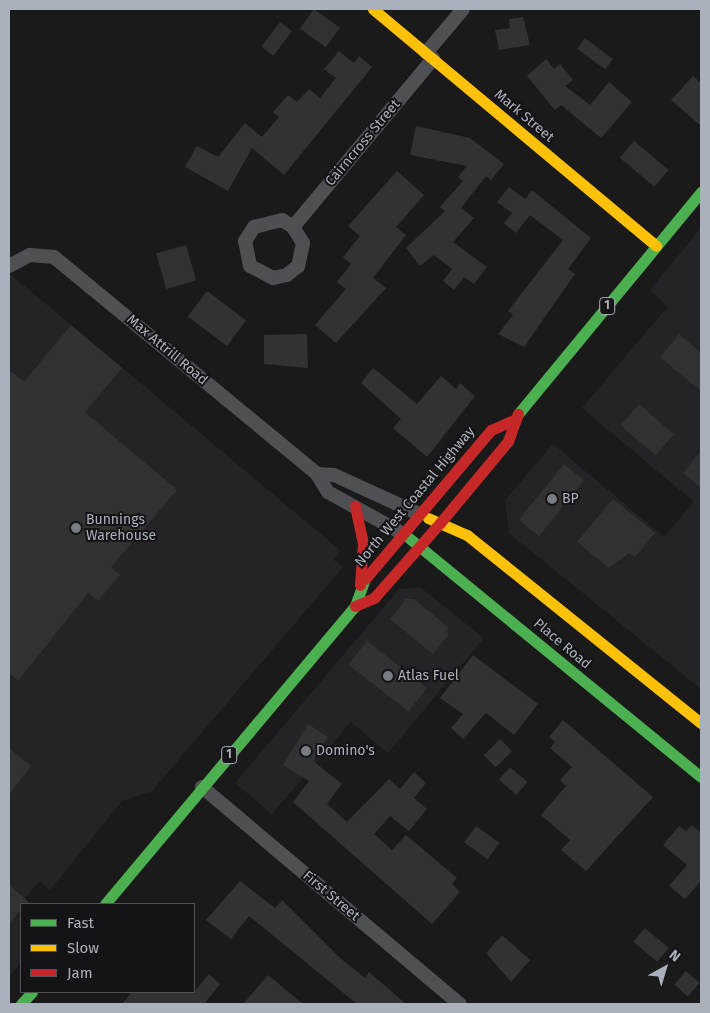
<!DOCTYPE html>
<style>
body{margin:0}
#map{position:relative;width:710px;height:1013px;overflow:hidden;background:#1a1a1b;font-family:"Fira Sans",sans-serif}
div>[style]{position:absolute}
.built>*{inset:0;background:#242427}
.building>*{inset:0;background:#323233;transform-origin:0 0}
.street>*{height:14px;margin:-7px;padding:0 7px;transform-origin:7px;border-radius:7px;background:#4e5054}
.fast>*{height:11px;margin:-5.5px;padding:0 5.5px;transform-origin:5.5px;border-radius:5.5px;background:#4caf50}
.slow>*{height:11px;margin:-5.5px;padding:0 5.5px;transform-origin:5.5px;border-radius:5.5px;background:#ffc107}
.jam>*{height:11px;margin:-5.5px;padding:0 5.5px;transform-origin:5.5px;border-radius:5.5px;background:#c62828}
.dots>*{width:14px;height:14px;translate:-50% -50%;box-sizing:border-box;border:2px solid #141417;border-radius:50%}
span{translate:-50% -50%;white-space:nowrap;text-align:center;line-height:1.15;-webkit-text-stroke:4px #141417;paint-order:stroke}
.shield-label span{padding:1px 4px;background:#141417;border:1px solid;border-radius:4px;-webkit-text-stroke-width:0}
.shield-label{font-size:12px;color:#abb1bc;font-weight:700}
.street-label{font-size:14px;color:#abb1bc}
.poi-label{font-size:14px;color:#abb1bc}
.left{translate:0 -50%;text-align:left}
.frame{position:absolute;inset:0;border:10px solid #abb1bc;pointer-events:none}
.legend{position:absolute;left:20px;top:903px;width:175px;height:90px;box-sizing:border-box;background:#141417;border:1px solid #505359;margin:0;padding:6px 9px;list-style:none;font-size:15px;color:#abb1bc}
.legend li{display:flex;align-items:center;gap:10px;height:25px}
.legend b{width:25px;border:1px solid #505359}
.north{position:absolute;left:640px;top:943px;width:50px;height:50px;-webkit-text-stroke:4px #141417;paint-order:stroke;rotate:39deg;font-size:14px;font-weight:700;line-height:20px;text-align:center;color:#abb1bc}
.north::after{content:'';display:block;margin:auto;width:18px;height:22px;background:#abb1bc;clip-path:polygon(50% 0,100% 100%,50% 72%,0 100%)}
</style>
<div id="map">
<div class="built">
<i style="clip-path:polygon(701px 228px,701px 689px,509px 533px,505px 500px,553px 444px,664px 537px,694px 502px,582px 408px,668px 306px,650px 290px)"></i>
<i style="clip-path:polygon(9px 273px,341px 551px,334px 560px,343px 567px,152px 791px,122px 801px,50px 890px,39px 881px,25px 898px,31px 904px,21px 904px,21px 962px,9px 977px)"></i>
<i style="clip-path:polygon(420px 587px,484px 638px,388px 753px,351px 722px,272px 814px,235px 783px,399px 589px)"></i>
</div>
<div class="building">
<i style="left:314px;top:9px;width:32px;height:24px;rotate:36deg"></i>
<i style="clip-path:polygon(523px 17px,530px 45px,499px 50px,495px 30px,510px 28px,509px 19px)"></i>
<i style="left:280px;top:22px;width:15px;height:31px;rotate:37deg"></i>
<i style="left:585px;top:38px;width:35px;height:13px;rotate:37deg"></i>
<i style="clip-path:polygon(339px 51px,354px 63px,359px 56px,372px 67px,284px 175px,252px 148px,228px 191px,185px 167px,197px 146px,218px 157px,245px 123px,262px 137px,279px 117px,273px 112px,288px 95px,297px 102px,309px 89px,320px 98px,336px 78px,324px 69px)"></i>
<i style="clip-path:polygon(546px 59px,554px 69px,560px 64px,573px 80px,565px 86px,590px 105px,609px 82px,632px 102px,601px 138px,561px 105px,555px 110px,527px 76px)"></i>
<i style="clip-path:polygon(693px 76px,701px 83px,701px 126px,671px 100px)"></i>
<i style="clip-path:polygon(416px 126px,470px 138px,504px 164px,491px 180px,486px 176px,461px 208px,474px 218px,453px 242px,487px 267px,474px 284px,464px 277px,454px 290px,443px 281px,452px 269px,434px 255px,420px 266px,406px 248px,445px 211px,440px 207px,463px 181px,458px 177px,467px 166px,410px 155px)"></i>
<i style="left:634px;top:141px;width:45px;height:22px;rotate:40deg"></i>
<i style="clip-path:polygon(397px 171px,424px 195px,396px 227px,406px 235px,373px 278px,386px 288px,336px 343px,315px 325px,346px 289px,337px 282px,351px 264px,343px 257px,360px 236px,348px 226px)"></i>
<i style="clip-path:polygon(509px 187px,525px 199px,532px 190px,591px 238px,568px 269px,575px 274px,524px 347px,498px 334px,513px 315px,508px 311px,563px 240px,530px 215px,516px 233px,504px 223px,512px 213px,497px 202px)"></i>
<i style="left:186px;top:245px;width:37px;height:31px;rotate:74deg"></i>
<i style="left:207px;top:291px;width:49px;height:32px;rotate:37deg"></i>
<i style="clip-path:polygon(71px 325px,122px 368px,85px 412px,177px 490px,111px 567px,120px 575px,98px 601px,88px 593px,18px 681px,9px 673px,9px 370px,24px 382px)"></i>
<i style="clip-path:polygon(307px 334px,308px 368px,264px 364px,264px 335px)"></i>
<i style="clip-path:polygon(679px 334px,701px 353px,701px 391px,660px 357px)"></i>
<i style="clip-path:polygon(373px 368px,417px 404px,441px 376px,456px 389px,460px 383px,475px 396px,427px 457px,393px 428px,401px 419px,361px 383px)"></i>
<i style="left:639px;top:404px;width:46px;height:28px;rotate:41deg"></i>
<i style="clip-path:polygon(701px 451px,701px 488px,683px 473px)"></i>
<i style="left:564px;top:464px;width:26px;height:72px;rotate:39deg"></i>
<i style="clip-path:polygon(613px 499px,655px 533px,635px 557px,629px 553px,609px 568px,577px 542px)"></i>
<i style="clip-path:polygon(406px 599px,414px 599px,447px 626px,448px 635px,433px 654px,390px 619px)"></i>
<i style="left:367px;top:641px;width:76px;height:30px;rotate:38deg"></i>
<i style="clip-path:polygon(473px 655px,538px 704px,514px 735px,486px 713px,463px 739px,451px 728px,463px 714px,440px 698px)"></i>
<i style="clip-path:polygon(563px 720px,653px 797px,586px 871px,561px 850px,570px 840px,541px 815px,566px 786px,560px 780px,572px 767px,550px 748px,555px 742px,549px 737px)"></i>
<i style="clip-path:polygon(308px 724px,328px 737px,313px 761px,342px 784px,327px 804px,347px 822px,389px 779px,400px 789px,414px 772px,426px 783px,414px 798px,427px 809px,409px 831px,390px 816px,374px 834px,392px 850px,406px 835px,457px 878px,452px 884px,460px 892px,432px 924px,293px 802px,309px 781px,283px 765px)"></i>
<i style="left:500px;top:739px;width:17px;height:23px;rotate:45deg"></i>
<i style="clip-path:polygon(9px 748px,31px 766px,9px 795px)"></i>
<i style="left:510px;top:767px;width:23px;height:17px;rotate:41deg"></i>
<i style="clip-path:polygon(692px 825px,701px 833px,701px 881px,685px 899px,669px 886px,687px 865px,663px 845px,679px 826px,686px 831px)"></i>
<i style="left:476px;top:826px;width:29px;height:20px;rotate:36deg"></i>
<i style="clip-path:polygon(240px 881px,275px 908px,282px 900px,340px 958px,365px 978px,369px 972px,406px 1004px,357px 1004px,249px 916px,231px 939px,206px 920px)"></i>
<i style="clip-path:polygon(9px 885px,28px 901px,9px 924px)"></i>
<i style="left:645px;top:928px;width:31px;height:18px;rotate:40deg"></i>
<i style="clip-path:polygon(502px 935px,530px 960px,511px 982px,486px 953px)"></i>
<i style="left:686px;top:971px;width:18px;height:18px;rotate:41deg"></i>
<i style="clip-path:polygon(209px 974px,220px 984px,204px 1004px,122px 1004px,132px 992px,194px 992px)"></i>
<i style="clip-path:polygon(268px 975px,303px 1004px,243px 1004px)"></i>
</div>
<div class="street">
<i style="left:426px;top:53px;width:57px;rotate:-49.9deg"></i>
<i style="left:293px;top:227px;width:19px;rotate:58deg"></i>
<i style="left:303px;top:243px;width:24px;rotate:102deg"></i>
<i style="left:298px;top:266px;width:14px;rotate:141deg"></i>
<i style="left:287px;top:275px;width:14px;rotate:168deg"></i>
<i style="left:273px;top:278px;width:26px;rotate:-152deg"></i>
<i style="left:250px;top:266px;width:25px;rotate:-101deg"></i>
<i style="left:245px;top:241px;width:17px;rotate:-57deg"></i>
<i style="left:254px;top:227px;width:29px;rotate:-14deg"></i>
<i style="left:282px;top:220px;width:13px;rotate:32deg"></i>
<i style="left:293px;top:227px;width:219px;rotate:-50.2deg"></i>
<i style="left:9px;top:266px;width:24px;rotate:-28deg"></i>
<i style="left:30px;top:255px;width:24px;rotate:5deg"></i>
<i style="left:54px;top:257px;width:341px;rotate:39.5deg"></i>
<i style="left:317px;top:474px;width:21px;rotate:59deg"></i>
<i style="left:328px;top:492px;width:86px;rotate:29.2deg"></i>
<i style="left:317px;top:474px;width:17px;rotate:3deg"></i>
<i style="left:334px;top:475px;width:94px;rotate:24.6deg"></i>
<i style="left:202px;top:787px;width:337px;rotate:40.1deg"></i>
</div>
<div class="fast">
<i style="left:518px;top:414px;width:288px;rotate:-50.5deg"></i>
<i style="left:409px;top:538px;width:377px;rotate:39.3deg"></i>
<i style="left:105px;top:904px;width:389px;rotate:-50deg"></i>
<i style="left:355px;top:606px;width:29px;rotate:-70deg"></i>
<i style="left:21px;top:1004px;width:16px;rotate:-47deg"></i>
</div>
<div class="slow">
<i style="left:373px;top:9px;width:369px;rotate:39.9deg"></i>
<i style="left:428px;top:518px;width:43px;rotate:23.6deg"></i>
<i style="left:467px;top:535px;width:300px;rotate:38.8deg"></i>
</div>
<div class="jam">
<i style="left:355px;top:506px;width:38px;rotate:78deg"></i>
<i style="left:363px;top:543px;width:42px;rotate:94.1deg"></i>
<i style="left:365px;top:579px;width:195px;rotate:-49.8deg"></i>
<i style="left:491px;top:430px;width:24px;rotate:-24deg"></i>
<i style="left:355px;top:606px;width:21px;rotate:-23deg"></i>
<i style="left:374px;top:598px;width:100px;rotate:-48.7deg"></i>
<i style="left:440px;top:523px;width:107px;rotate:-50.3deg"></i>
<i style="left:508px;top:441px;width:29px;rotate:-70deg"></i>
</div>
<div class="dots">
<i style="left:552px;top:499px;background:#787c84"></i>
<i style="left:76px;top:528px;background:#787c84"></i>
<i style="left:388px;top:676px;background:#787c84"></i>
<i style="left:306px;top:751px;background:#787c84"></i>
</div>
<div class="shield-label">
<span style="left:607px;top:306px">1</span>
<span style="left:229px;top:755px">1</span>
</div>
<div class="street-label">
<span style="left:524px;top:116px;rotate:40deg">Mark Street</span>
<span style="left:363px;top:143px;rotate:-50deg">Cairncross Street</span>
<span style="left:167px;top:350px;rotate:40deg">Max Attrill Road</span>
<span style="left:415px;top:497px;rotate:-50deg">North West Coastal Highway</span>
<span style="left:562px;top:644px;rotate:40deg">Place Road</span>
<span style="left:331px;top:896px;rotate:40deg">First Street</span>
</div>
<div class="poi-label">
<span class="left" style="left:562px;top:499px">BP</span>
<span class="left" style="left:86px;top:528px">Bunnings<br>Warehouse</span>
<span class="left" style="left:398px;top:676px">Atlas Fuel</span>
<span class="left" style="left:316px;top:751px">Domino's</span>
</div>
<div class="frame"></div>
<ul class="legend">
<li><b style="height:6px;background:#4caf50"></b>Fast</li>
<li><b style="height:6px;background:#ffc107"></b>Slow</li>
<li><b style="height:6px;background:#c62828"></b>Jam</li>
</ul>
<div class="north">N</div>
</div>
